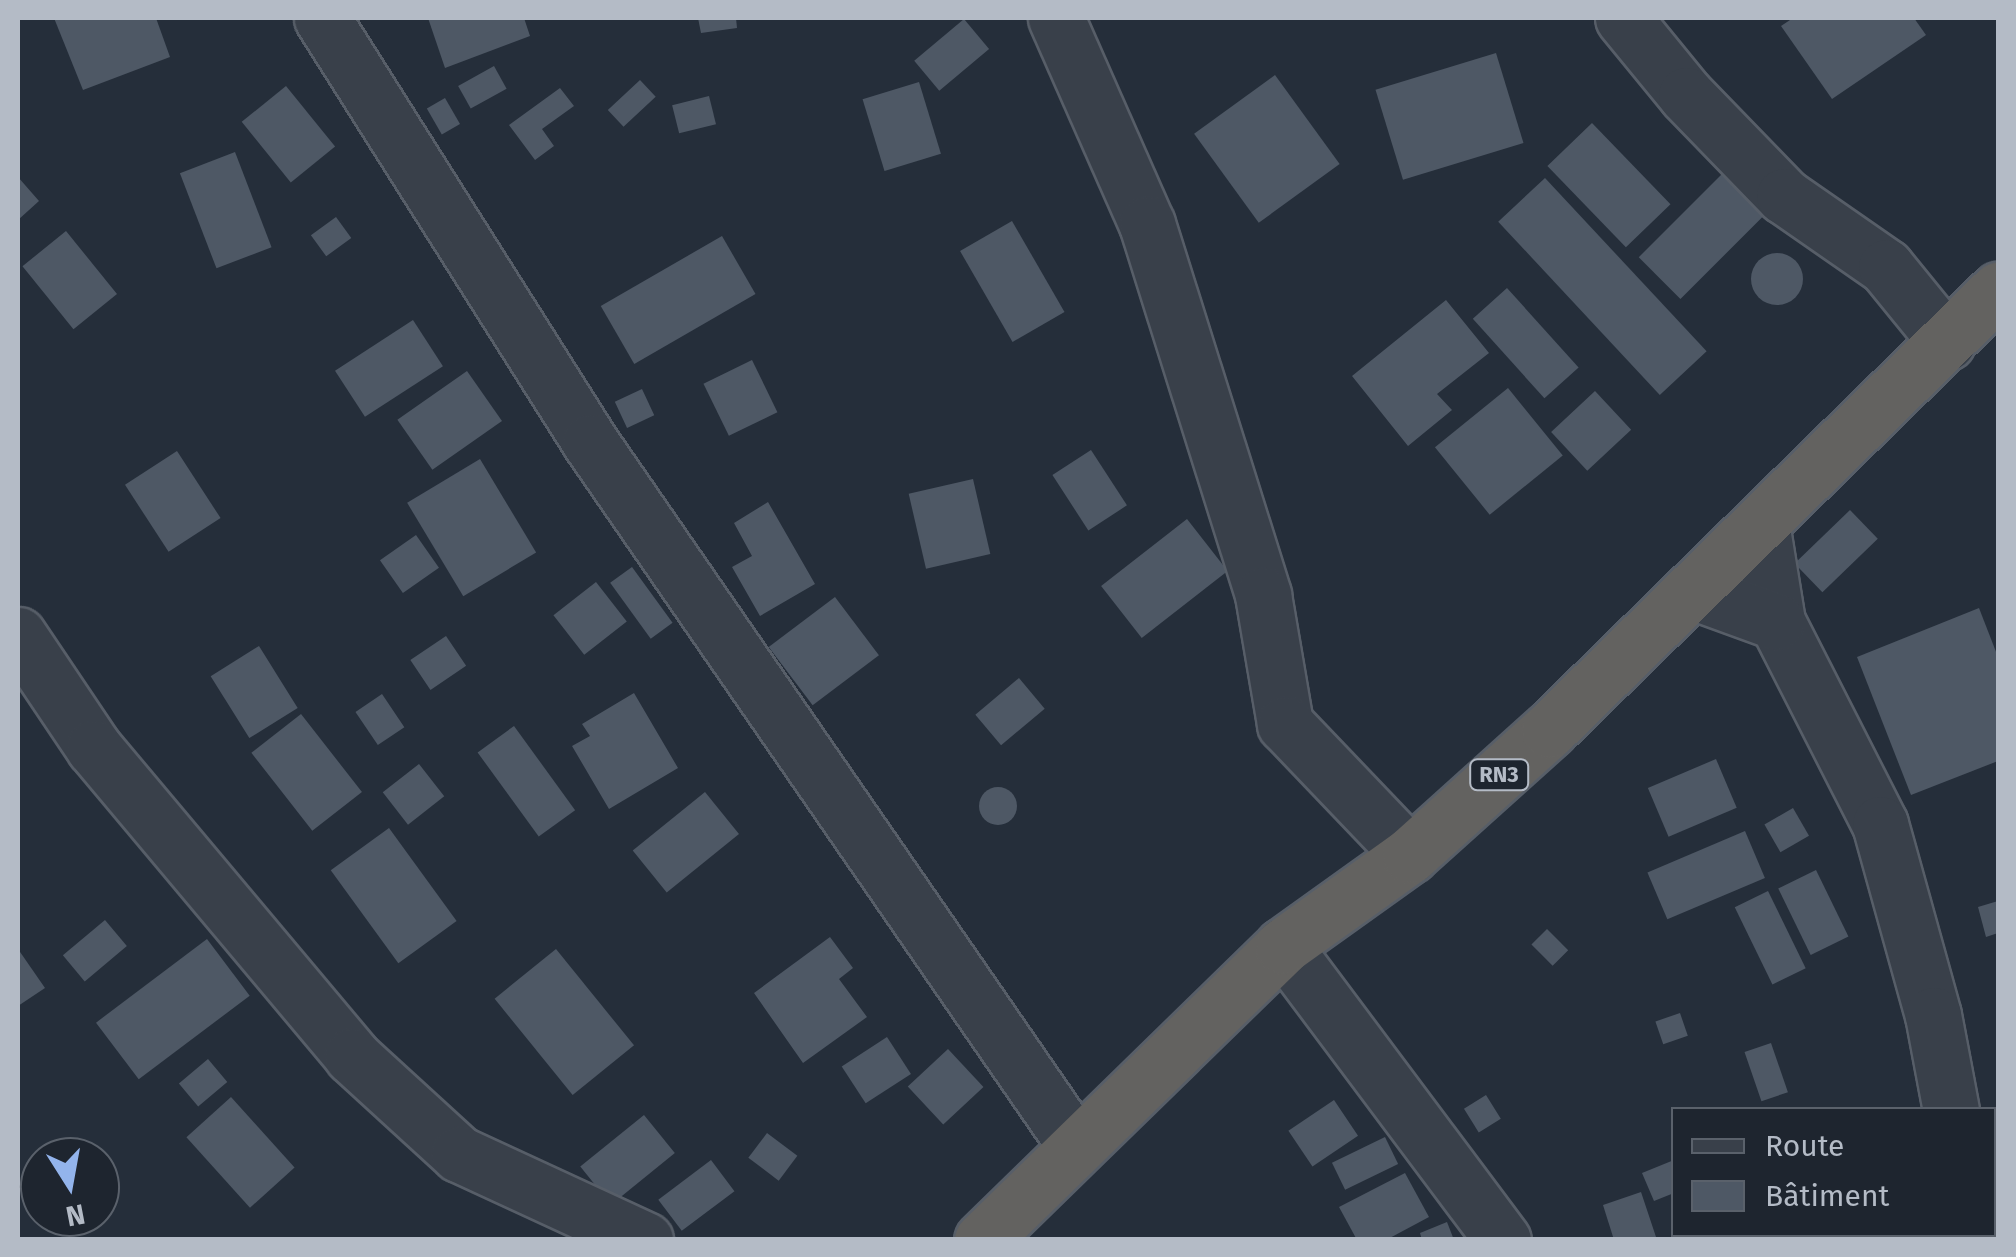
<!DOCTYPE html>
<meta charset="utf-8">
<style>
body{margin:0}
#map{position:relative;width:2016px;height:1257px;overflow:hidden;background:#252e3a;font-family:"Fira Sans",sans-serif}
div>[style]{position:absolute}
.building>*{inset:0;background:#4e5865;transform-origin:0 0}
.round{border-radius:50%}
.roads{filter:drop-shadow(2px 0 #575e68) drop-shadow(-2px 0 #575e68) drop-shadow(0 2px #575e68) drop-shadow(0 -2px #575e68)}
.minor>*{height:55px;margin:-27.5px;padding:0 27.5px;transform-origin:27.5px;border-radius:27.5px;background:#39404a}
.trunk>*{height:55px;margin:-27.5px;padding:0 27.5px;transform-origin:27.5px;border-radius:27.5px;background:#636260}
span{translate:-50% -50%;white-space:nowrap;text-align:center;line-height:1.15;-webkit-text-stroke:8px #1e252f;paint-order:stroke}
.shield-label span{padding:2px 8px;background:#1e252f;border:2px solid;border-radius:8px;-webkit-text-stroke-width:0}
.shield-label{font-size:22px;color:#b4bbc6;font-weight:700}
.frame{position:absolute;inset:0;border:20px solid #b4bbc6;pointer-events:none}
.legend{position:absolute;left:1671px;top:1107px;width:325px;height:130px;box-sizing:border-box;background:#1e252f;border:2px solid #5a616b;margin:0;padding:12px 18px;list-style:none;font-size:30px;color:#b4bbc6}
.legend li{display:flex;align-items:center;gap:20px;height:50px}
.legend b{width:50px;border:2px solid #5a616b}
.north{position:absolute;left:20px;top:1137px;width:100px;height:100px;box-sizing:border-box;background:#1e252f;border:2px solid #5a616b;border-radius:50%;rotate:169deg;font-size:28px;font-weight:700;line-height:40px;text-align:center;color:#b4bbc6}
.north::after{content:'';display:block;margin:auto;width:35px;height:45px;background:#93b4ec;clip-path:polygon(50% 0,100% 100%,50% 72%,0 100%)}
</style>
<div id="map">
<div class="building">
<i style="clip-path:polygon(54px 18px,156px 18px,170px 57px,83px 90px)"></i>
<i style="clip-path:polygon(428px 18px,524px 18px,530px 36px,445px 68px)"></i>
<i style="clip-path:polygon(698px 18px,736px 18px,737px 28px,701px 33px)"></i>
<i style="clip-path:polygon(1793px 18px,1914px 18px,1926px 35px,1832px 99px,1781px 26px)"></i>
<i style="left:964px;top:19px;width:39px;height:65px;rotate:50deg"></i>
<i style="left:1496px;top:53px;width:94px;height:126px;rotate:73deg"></i>
<i style="left:494px;top:66px;width:26px;height:41px;rotate:61deg"></i>
<i style="left:1275px;top:75px;width:110px;height:100px;rotate:54deg"></i>
<i style="left:640px;top:80px;width:23px;height:44px;rotate:47deg"></i>
<i style="left:919px;top:82px;width:75px;height:59px;rotate:73deg"></i>
<i style="left:286px;top:86px;width:78px;height:57px;rotate:51deg"></i>
<i style="clip-path:polygon(560px 88px,574px 106px,542px 129px,554px 146px,535px 160px,509px 125px)"></i>
<i style="left:709px;top:96px;width:29px;height:38px;rotate:76deg"></i>
<i style="left:445px;top:98px;width:30px;height:21px;rotate:60deg"></i>
<i style="left:1592px;top:123px;width:113px;height:62px;rotate:46deg"></i>
<i style="left:235px;top:152px;width:102px;height:59px;rotate:69deg"></i>
<i style="left:1725px;top:171px;width:59px;height:122px;rotate:45deg"></i>
<i style="clip-path:polygon(18px 177px,39px 201px,18px 220px)"></i>
<i style="left:1545px;top:178px;width:237px;height:64px;rotate:47deg"></i>
<i style="left:336px;top:217px;width:26px;height:31px;rotate:54deg"></i>
<i style="left:1012px;top:221px;width:105px;height:60px;rotate:60deg"></i>
<i style="left:66px;top:231px;width:81px;height:56px;rotate:51deg"></i>
<i style="left:722px;top:236px;width:67px;height:140px;rotate:60deg"></i>
<i class="round" style="left:1751px;top:253px;width:52px;height:52px"></i>
<i style="left:1507px;top:288px;width:107px;height:46px;rotate:48deg"></i>
<i style="clip-path:polygon(1446px 300px,1489px 353px,1437px 394px,1452px 410px,1408px 446px,1352px 376px)"></i>
<i style="left:413px;top:320px;width:55px;height:93px;rotate:57deg"></i>
<i style="left:752px;top:360px;width:58px;height:54px;rotate:64deg"></i>
<i style="left:467px;top:371px;width:61px;height:85px;rotate:55deg"></i>
<i style="left:1508px;top:388px;width:87px;height:94px;rotate:51deg"></i>
<i style="left:642px;top:389px;width:29px;height:30px;rotate:65deg"></i>
<i style="left:1595px;top:391px;width:53px;height:60px;rotate:47deg"></i>
<i style="left:1091px;top:450px;width:66px;height:46px;rotate:57deg"></i>
<i style="left:177px;top:451px;width:80px;height:62px;rotate:57deg"></i>
<i style="left:480px;top:459px;width:109px;height:85px;rotate:59deg"></i>
<i style="left:973px;top:479px;width:77px;height:66px;rotate:77deg"></i>
<i style="clip-path:polygon(768px 502px,815px 584px,760px 616px,732px 567px,752px 556px,734px 523px)"></i>
<i style="left:1850px;top:510px;width:40px;height:77px;rotate:46deg"></i>
<i style="left:1187px;top:519px;width:66px;height:109px;rotate:52deg"></i>
<i style="left:416px;top:535px;width:40px;height:44px;rotate:55deg"></i>
<i style="left:632px;top:567px;width:69px;height:27px;rotate:54deg"></i>
<i style="left:596px;top:582px;width:50px;height:54px;rotate:52deg"></i>
<i style="left:835px;top:597px;width:73px;height:83px;rotate:53deg"></i>
<i style="clip-path:polygon(1979px 608px,1998px 657px,1998px 761px,1911px 795px,1857px 657px)"></i>
<i style="left:446px;top:636px;width:36px;height:43px;rotate:56deg"></i>
<i style="left:259px;top:646px;width:73px;height:57px;rotate:58deg"></i>
<i style="left:1019px;top:678px;width:40px;height:57px;rotate:50deg"></i>
<i style="clip-path:polygon(634px 693px,678px 768px,609px 809px,572px 746px,590px 736px,582px 724px)"></i>
<i style="left:382px;top:694px;width:40px;height:32px;rotate:56deg"></i>
<i style="left:301px;top:714px;width:99px;height:63px;rotate:52deg"></i>
<i style="left:514px;top:726px;width:104px;height:45px;rotate:54deg"></i>
<i style="left:1716px;top:759px;width:53px;height:74px;rotate:67deg"></i>
<i style="left:419px;top:764px;width:41px;height:46px;rotate:52deg"></i>
<i class="round" style="left:979px;top:787px;width:38px;height:38px"></i>
<i style="left:705px;top:792px;width:54px;height:93px;rotate:51deg"></i>
<i style="left:1793px;top:808px;width:32px;height:33px;rotate:60deg"></i>
<i style="left:389px;top:828px;width:115px;height:72px;rotate:54deg"></i>
<i style="left:1745px;top:831px;width:51px;height:106px;rotate:67deg"></i>
<i style="left:1816px;top:870px;width:74px;height:42px;rotate:64deg"></i>
<i style="left:1768px;top:891px;width:86px;height:37px;rotate:64deg"></i>
<i style="clip-path:polygon(1998px 901px,1998px 933px,1986px 937px,1978px 907px)"></i>
<i style="left:105px;top:920px;width:34px;height:55px;rotate:50deg"></i>
<i style="left:1547px;top:929px;width:30px;height:22px;rotate:45deg"></i>
<i style="clip-path:polygon(830px 937px,853px 968px,839px 979px,867px 1017px,803px 1063px,754px 993px)"></i>
<i style="left:207px;top:939px;width:71px;height:139px;rotate:53deg"></i>
<i style="clip-path:polygon(18px 949px,45px 988px,18px 1006px)"></i>
<i style="left:556px;top:949px;width:124px;height:79px;rotate:51deg"></i>
<i style="left:1680px;top:1013px;width:24px;height:26px;rotate:71deg"></i>
<i style="left:887px;top:1037px;width:44px;height:54px;rotate:57deg"></i>
<i style="left:1771px;top:1043px;width:52px;height:28px;rotate:71deg"></i>
<i style="left:948px;top:1049px;width:52px;height:55px;rotate:47deg"></i>
<i style="left:208px;top:1059px;width:30px;height:38px;rotate:50deg"></i>
<i style="left:1486px;top:1095px;width:28px;height:26px;rotate:58deg"></i>
<i style="left:231px;top:1097px;width:95px;height:60px;rotate:48deg"></i>
<i style="left:1334px;top:1100px;width:43px;height:55px;rotate:56deg"></i>
<i style="left:644px;top:1115px;width:49px;height:82px;rotate:51deg"></i>
<i style="left:767px;top:1133px;width:38px;height:31px;rotate:37deg"></i>
<i style="left:1385px;top:1137px;width:30px;height:59px;rotate:64deg"></i>
<i style="left:711px;top:1160px;width:39px;height:66px;rotate:53deg"></i>
<i style="clip-path:polygon(1674px 1160px,1674px 1193px,1654px 1201px,1642px 1173px)"></i>
<i style="clip-path:polygon(1405px 1173px,1429px 1217px,1386px 1240px,1357px 1240px,1339px 1207px)"></i>
<i style="clip-path:polygon(1641px 1192px,1657px 1240px,1614px 1240px,1603px 1205px)"></i>
<i style="clip-path:polygon(1447px 1222px,1454px 1240px,1422px 1240px,1420px 1233px)"></i>
<i style="clip-path:polygon(1676px 1234px,1897px 1234px,1898px 1238px,1678px 1240px)"></i>
</div>
<div class="roads">
<div class="minor">
<i style="left:322px;top:18px;width:502px;rotate:57.7deg"></i>
<i style="left:590px;top:442px;width:852px;rotate:55.38deg"></i>
<i style="left:1056px;top:18px;width:225px;rotate:66.2deg"></i>
<i style="left:1147px;top:224px;width:389px;rotate:72.6deg"></i>
<i style="left:1263px;top:595px;width:131px;rotate:80.3deg"></i>
<i style="left:1285px;top:724px;width:181px;rotate:46.3deg"></i>
<i style="left:1623px;top:18px;width:99px;rotate:50.7deg"></i>
<i style="left:1686px;top:95px;width:141px;rotate:45.9deg"></i>
<i style="left:1784px;top:196px;width:124px;rotate:34.8deg"></i>
<i style="left:1886px;top:267px;width:97px;rotate:50.9deg"></i>
<i style="left:1761px;top:523px;width:100px;rotate:80.8deg"></i>
<i style="left:1777px;top:622px;width:227px;rotate:63deg"></i>
<i style="left:1880px;top:824px;width:198px;rotate:74.5deg"></i>
<i style="left:1933px;top:1015px;width:97px;rotate:79.3deg"></i>
<i style="left:1692px;top:591px;width:90px;rotate:20deg"></i>
<i style="left:18px;top:635px;width:136px;rotate:56.1deg"></i>
<i style="left:94px;top:748px;width:402px;rotate:50deg"></i>
<i style="left:352px;top:1056px;width:145px;rotate:42.5deg"></i>
<i style="left:459px;top:1154px;width:205px;rotate:24.8deg"></i>
<i style="left:1283px;top:946px;width:367px;rotate:53.2deg"></i>
<i style="left:1974px;top:1234px;width:6px;rotate:81deg"></i>
</div>
<div class="trunk">
<i style="left:982px;top:1240px;width:421px;rotate:-44.3deg"></i>
<i style="left:1283px;top:946px;width:156px;rotate:-35.6deg"></i>
<i style="left:1410px;top:855px;width:187px;rotate:-42deg"></i>
<i style="left:1549px;top:730px;width:629px;rotate:-44.42deg"></i>
</div>
</div>
<div class="shield-label">
<span style="left:1499px;top:775px">RN3</span>
</div>
<div class="frame"></div>
<ul class="legend">
<li><b style="height:12px;background:#39404a"></b>Route</li>
<li><b style="height:28px;background:#4e5865"></b>Bâtiment</li>
</ul>
<div class="north">N</div>
</div>
